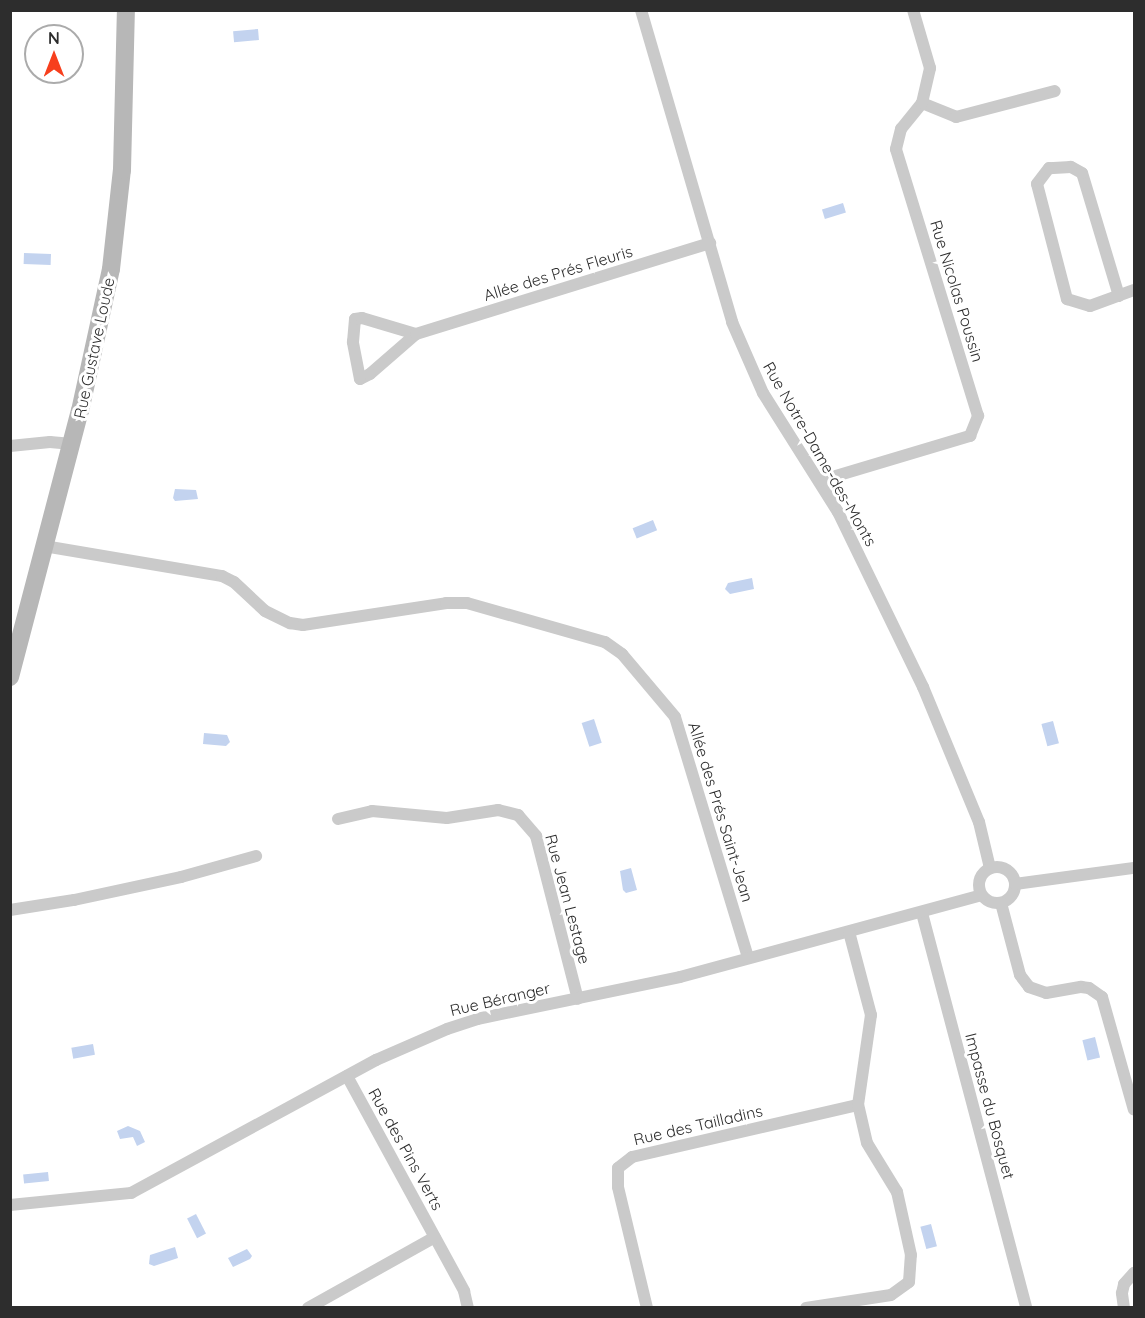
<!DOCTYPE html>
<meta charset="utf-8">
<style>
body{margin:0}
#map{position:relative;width:1145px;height:1318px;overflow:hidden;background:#fff;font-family:Quicksand,sans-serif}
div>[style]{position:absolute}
.water>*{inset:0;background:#c3d3ef;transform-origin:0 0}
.street>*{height:12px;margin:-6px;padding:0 6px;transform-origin:6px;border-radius:6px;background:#cacaca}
.street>.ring{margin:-6px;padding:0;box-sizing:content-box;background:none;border:12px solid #cacaca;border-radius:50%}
.secondary>*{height:18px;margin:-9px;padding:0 9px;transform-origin:9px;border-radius:9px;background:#b7b7b7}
span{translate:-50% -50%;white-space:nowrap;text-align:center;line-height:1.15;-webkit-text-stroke:6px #fff;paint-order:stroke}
.street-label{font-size:16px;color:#2d2d2d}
.frame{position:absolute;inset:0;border:12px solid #2d2d2d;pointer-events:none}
.north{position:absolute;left:24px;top:24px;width:60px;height:60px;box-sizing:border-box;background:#fff;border:2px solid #ababab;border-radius:50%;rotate:0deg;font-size:16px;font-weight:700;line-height:24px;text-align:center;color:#2d2d2d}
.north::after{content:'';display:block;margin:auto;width:21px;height:27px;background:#f73f1d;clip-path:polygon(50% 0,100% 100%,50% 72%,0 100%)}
</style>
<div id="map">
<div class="water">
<i style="left:258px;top:29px;width:11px;height:25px;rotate:85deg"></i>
<i style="left:843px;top:203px;width:10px;height:22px;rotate:73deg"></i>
<i style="left:24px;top:253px;width:27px;height:11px;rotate:2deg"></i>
<i style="clip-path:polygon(175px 489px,196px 490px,198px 499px,175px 501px,173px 498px)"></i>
<i style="left:653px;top:520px;width:11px;height:22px;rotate:68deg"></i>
<i style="clip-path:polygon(752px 578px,754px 589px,730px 594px,725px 589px,728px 583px)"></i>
<i style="left:594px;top:719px;width:25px;height:13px;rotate:72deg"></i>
<i style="left:1053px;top:721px;width:23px;height:12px;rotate:75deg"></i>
<i style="clip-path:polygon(204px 733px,227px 735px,230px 742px,226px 746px,203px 744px)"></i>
<i style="clip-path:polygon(631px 868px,637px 890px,626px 893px,623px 890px,620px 871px)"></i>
<i style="left:1095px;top:1037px;width:21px;height:13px;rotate:76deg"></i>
<i style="left:93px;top:1044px;width:11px;height:22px;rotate:80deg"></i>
<i style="clip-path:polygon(128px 1126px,140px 1131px,145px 1142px,137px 1146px,133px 1137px,120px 1139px,117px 1131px)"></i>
<i style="left:48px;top:1172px;width:9px;height:25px;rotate:84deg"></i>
<i style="left:196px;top:1214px;width:22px;height:10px;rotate:63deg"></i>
<i style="left:931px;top:1224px;width:23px;height:11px;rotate:75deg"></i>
<i style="clip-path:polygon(175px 1247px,178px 1258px,154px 1266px,149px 1264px,150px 1255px)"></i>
<i style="clip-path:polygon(247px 1249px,252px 1256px,250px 1259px,233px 1267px,228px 1258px)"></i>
</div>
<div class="street">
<i style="left:641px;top:10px;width:325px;rotate:73.7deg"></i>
<i style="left:732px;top:322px;width:77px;rotate:66.4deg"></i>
<i style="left:763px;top:393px;width:141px;rotate:57.8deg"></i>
<i style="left:838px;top:512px;width:195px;rotate:64.1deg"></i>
<i style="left:923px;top:687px;width:146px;rotate:67.5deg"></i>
<i style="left:979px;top:822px;width:47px;rotate:76.6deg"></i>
<i style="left:922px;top:103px;width:37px;rotate:22deg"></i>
<i style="left:956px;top:117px;width:102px;rotate:-14.7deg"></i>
<i style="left:1119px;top:296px;width:128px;rotate:-106.7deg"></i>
<i style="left:1082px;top:173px;width:13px;rotate:-151deg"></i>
<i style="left:1071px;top:167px;width:22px;rotate:177deg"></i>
<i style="left:1049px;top:168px;width:20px;rotate:127deg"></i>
<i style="left:1037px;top:184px;width:119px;rotate:75.4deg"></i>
<i style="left:1067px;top:299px;width:24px;rotate:17deg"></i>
<i style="left:1090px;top:306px;width:47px;rotate:-20deg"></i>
<i style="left:416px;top:334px;width:61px;rotate:139deg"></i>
<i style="left:370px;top:374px;width:11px;rotate:153deg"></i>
<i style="left:360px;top:379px;width:38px;rotate:-101deg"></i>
<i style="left:353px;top:342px;width:23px;rotate:-85deg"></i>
<i style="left:355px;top:319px;width:7px;rotate:-8deg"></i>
<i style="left:362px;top:318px;width:56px;rotate:16.5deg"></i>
<i style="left:416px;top:334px;width:308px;rotate:-17.2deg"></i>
<i style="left:10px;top:446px;width:40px;rotate:-5.7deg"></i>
<i style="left:50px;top:442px;width:22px;rotate:5deg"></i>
<i style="left:819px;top:481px;width:158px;rotate:-16.6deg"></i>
<i style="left:970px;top:436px;width:22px;rotate:-68deg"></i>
<i style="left:978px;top:416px;width:279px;rotate:-107.1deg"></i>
<i style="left:896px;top:149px;width:21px;rotate:-76deg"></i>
<i style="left:901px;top:129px;width:33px;rotate:-51deg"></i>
<i style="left:922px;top:103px;width:36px;rotate:-77deg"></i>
<i style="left:930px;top:68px;width:60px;rotate:-106.3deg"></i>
<i style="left:44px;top:546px;width:181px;rotate:9.6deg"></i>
<i style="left:222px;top:576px;width:13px;rotate:27deg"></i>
<i style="left:234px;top:582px;width:42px;rotate:43.1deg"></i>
<i style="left:265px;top:611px;width:28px;rotate:26deg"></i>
<i style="left:290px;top:623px;width:13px;rotate:9deg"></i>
<i style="left:303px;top:625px;width:145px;rotate:-8.7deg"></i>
<i style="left:446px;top:603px;width:21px"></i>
<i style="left:467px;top:603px;width:143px;rotate:15.8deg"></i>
<i style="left:605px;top:642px;width:21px;rotate:35deg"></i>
<i style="left:622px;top:654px;width:82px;rotate:49.9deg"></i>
<i style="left:675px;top:717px;width:251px;rotate:73.1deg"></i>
<i style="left:338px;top:819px;width:35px;rotate:-13deg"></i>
<i style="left:372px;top:811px;width:75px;rotate:5.3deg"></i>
<i style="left:447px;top:818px;width:52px;rotate:-8.9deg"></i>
<i style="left:498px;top:810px;width:21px;rotate:14deg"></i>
<i style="left:518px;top:815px;width:28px;rotate:49deg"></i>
<i style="left:536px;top:836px;width:168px;rotate:75.6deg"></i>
<i class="ring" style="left:979px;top:867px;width:24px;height:24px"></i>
<i style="left:1015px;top:884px;width:120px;rotate:-7.7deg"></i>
<i style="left:1001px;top:903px;width:74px;rotate:75.2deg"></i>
<i style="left:1020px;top:975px;width:15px;rotate:53deg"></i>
<i style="left:1029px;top:987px;width:18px;rotate:19deg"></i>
<i style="left:1046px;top:993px;width:36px;rotate:-10deg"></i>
<i style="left:1081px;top:987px;width:8px;rotate:7deg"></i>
<i style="left:1089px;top:988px;width:16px;rotate:35deg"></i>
<i style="left:1102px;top:997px;width:117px;rotate:74.2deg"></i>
<i style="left:10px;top:910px;width:65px;rotate:-8.9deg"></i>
<i style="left:74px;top:900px;width:109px;rotate:-12.1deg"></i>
<i style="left:181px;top:877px;width:78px;rotate:-15.6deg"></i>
<i style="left:922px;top:913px;width:408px;rotate:75.2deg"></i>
<i style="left:347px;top:1076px;width:245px;rotate:61.4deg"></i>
<i style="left:464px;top:1291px;width:17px;rotate:77deg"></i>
<i style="left:10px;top:1205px;width:122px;rotate:-5.7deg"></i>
<i style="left:131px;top:1193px;width:279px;rotate:-28.5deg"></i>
<i style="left:376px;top:1060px;width:77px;rotate:-23.6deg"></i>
<i style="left:447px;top:1029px;width:32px;rotate:-18deg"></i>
<i style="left:477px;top:1019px;width:207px;rotate:-11.7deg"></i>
<i style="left:680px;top:977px;width:312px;rotate:-15.2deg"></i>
<i style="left:308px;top:1308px;width:145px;rotate:-29.2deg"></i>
<i style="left:647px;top:1308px;width:124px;rotate:-103.5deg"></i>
<i style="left:618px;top:1187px;width:19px;rotate:-90deg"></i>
<i style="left:618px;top:1168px;width:18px;rotate:-38deg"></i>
<i style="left:632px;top:1157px;width:232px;rotate:-13deg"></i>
<i style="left:806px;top:1308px;width:86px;rotate:-8.7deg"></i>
<i style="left:891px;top:1295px;width:22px;rotate:-36deg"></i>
<i style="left:909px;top:1282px;width:27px;rotate:-86deg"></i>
<i style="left:911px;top:1255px;width:65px;rotate:-102.5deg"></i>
<i style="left:897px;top:1192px;width:57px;rotate:-121.5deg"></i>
<i style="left:867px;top:1143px;width:39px;rotate:-103deg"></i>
<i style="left:858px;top:1105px;width:91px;rotate:-81.8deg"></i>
<i style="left:871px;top:1015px;width:86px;rotate:-104.8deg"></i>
<i style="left:1124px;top:1308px;width:15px;rotate:-98deg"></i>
<i style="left:1122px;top:1293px;width:9px;rotate:-77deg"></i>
<i style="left:1124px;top:1284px;width:15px;rotate:-48deg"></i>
</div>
<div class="secondary">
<i style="left:10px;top:677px;width:275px;rotate:-75.3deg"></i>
<i style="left:80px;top:411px;width:145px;rotate:-77.7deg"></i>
<i style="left:111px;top:269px;width:100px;rotate:-83.7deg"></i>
<i style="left:122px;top:170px;width:160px;rotate:-88.6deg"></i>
</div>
<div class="street-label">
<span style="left:558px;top:273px;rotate:-17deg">Allée des Prés Fleuris</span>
<span style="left:957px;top:291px;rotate:73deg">Rue Nicolas Poussin</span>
<span style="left:94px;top:348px;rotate:-78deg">Rue Gustave Loude</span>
<span style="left:820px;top:454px;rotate:60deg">Rue Notre-Dame-des-Monts</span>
<span style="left:721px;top:812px;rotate:73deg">Allée des Prés Saint-Jean</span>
<span style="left:568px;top:899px;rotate:75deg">Rue Jean Lestage</span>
<span style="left:500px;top:999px;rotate:-13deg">Rue Béranger</span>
<span style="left:990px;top:1106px;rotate:75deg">Impasse du Bosquet</span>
<span style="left:698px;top:1125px;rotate:-13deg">Rue des Tailladins</span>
<span style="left:406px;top:1149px;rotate:61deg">Rue des Pins Verts</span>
</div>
<div class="frame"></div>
<div class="north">N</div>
</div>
